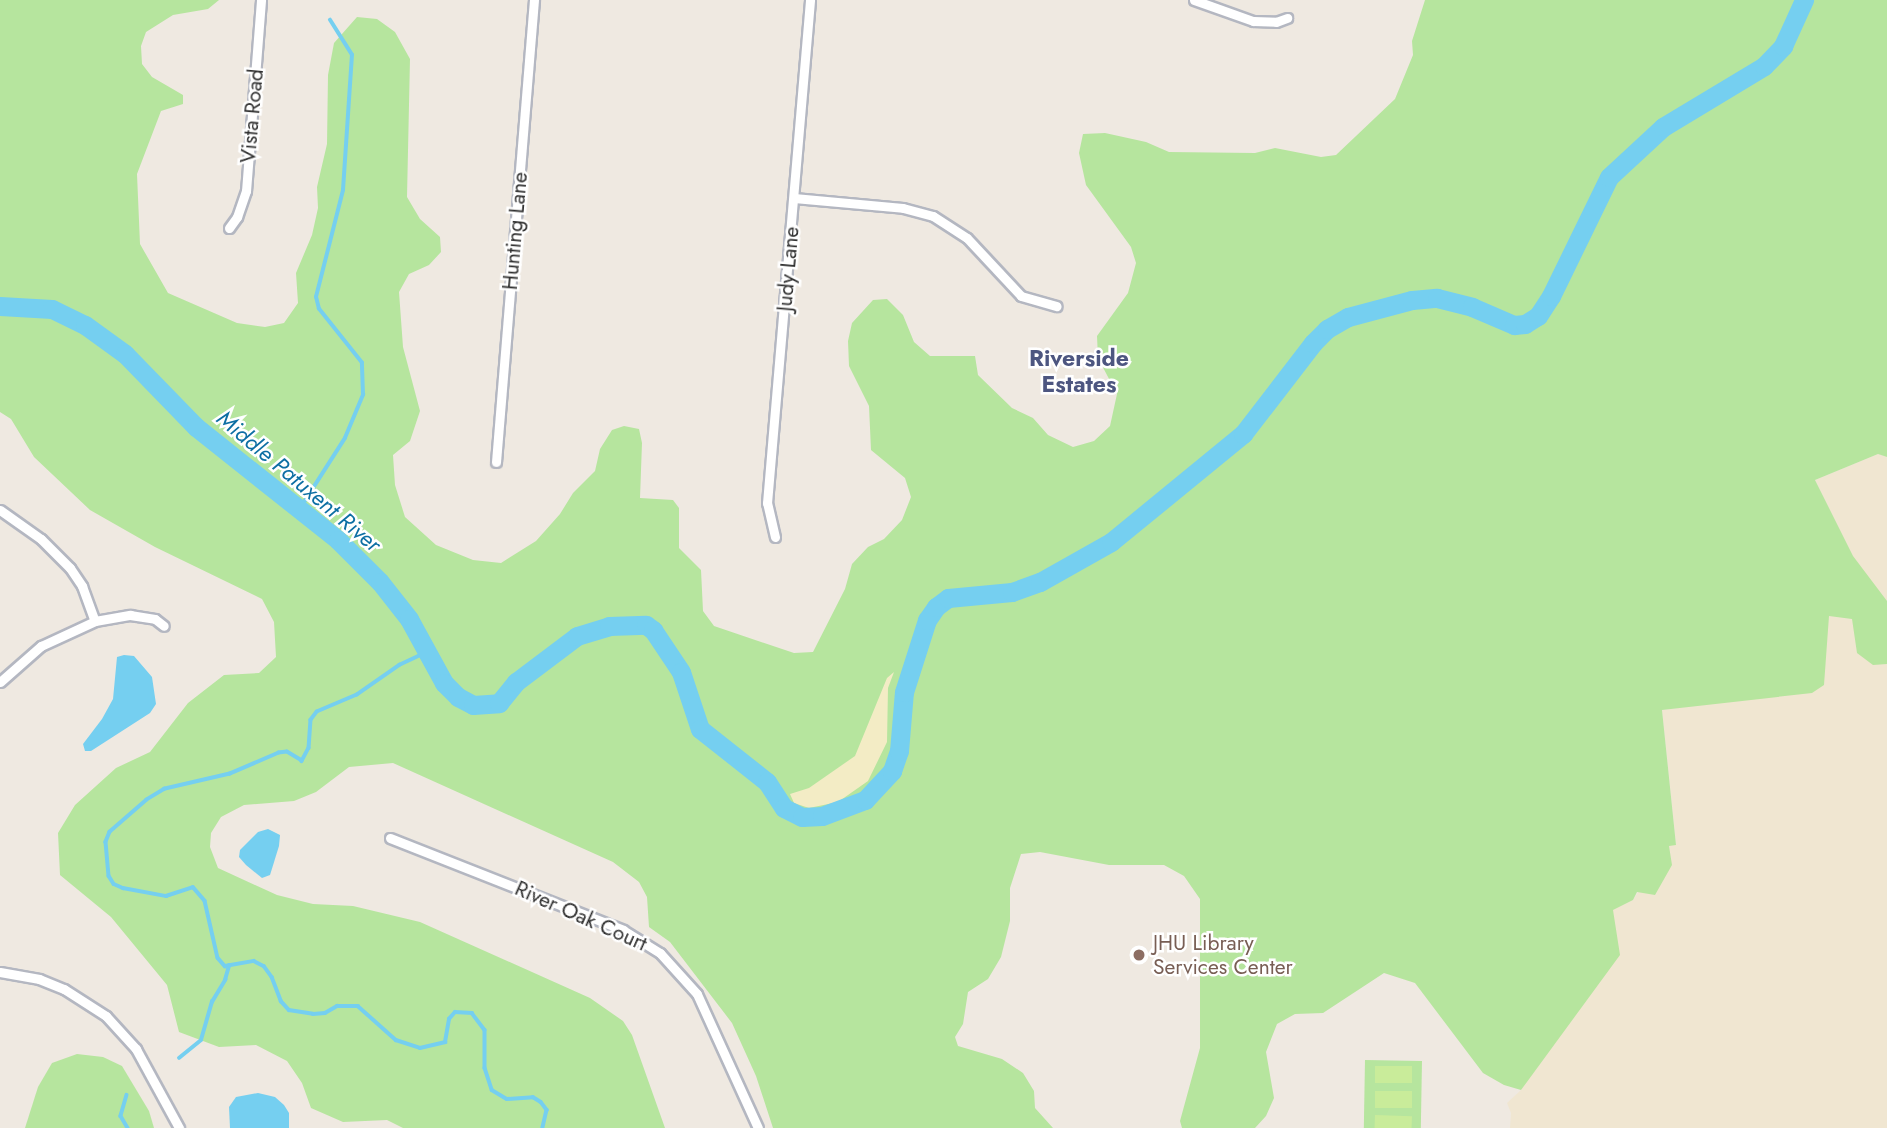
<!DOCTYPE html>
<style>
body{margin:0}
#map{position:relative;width:1887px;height:1128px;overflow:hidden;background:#efe9e1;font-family:Jost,sans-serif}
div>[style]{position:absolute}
.education>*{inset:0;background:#f0e6d1}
.green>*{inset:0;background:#b6e59e;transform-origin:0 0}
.sand>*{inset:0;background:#f3ecc5}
.pitch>*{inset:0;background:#c9ec9a;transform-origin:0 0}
.water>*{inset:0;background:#75cff0}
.stream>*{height:3.5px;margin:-1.75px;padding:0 1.75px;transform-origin:1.75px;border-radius:1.75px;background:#75cff0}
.river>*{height:19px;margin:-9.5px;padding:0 9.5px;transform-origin:9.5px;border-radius:9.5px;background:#75cff0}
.roads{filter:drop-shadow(2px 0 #b4b7c1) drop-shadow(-2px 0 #b4b7c1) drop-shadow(0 2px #b4b7c1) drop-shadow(0 -2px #b4b7c1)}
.street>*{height:9px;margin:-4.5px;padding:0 4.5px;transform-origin:4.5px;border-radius:4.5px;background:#fff}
.dots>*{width:19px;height:19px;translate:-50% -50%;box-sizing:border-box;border:4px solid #fff;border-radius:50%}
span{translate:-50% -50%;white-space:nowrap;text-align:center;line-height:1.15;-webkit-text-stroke:5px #fff;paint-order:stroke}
.street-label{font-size:21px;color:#2e2e2e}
.education-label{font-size:21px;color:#785e54}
.left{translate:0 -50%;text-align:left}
.neighbourhood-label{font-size:23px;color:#4d5680;font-weight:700}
.water-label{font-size:23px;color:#0d6fa3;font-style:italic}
</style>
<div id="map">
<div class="education">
<i style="clip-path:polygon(1878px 454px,1887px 457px,1887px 1128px,1510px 1128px,1511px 1113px,1507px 1103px,1521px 1090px,1612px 910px,1633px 900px,1669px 845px,1676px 844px,1662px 710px,1715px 703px,1816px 612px,1852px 556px,1815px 480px)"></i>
</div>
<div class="green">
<i style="clip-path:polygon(0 0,219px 0,208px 9px,173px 15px,146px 32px,141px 46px,142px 64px,152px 77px,183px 95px,183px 104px,161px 111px,137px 174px,140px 244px,168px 293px,237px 323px,265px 327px,284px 323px,298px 303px,296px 273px,312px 235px,318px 208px,317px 187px,327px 144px,328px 75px,334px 43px,357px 17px,377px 19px,395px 32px,410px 59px,407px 197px,420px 219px,440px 237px,441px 252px,429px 265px,409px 274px,399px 292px,403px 347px,420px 411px,410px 441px,393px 455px,395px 485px,405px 517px,436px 545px,473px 560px,501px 563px,536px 541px,560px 514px,573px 493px,595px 471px,600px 449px,612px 430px,624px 426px,639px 429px,642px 443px,640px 498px,673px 500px,679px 508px,679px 548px,701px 570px,703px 611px,714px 626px,794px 653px,813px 652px,845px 589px,852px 564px,868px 547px,884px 539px,902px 520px,911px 497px,905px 478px,871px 450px,869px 406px,849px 366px,848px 341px,852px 323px,873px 300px,887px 299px,903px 315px,914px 342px,930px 356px,975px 356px,978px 375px,1012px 408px,1033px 418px,1048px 435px,1073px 447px,1094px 441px,1110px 426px,1117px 394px,1098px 358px,1097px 336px,1128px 293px,1136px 263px,1131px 247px,1086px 185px,1079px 153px,1083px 134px,1105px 133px,1146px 142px,1169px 152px,1255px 153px,1275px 148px,1321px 157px,1336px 155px,1395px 99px,1413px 55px,1412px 41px,1425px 0,1887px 0,1887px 457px,1878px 454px,1815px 480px,1853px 556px,1887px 601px,1887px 664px,1873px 665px,1857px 653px,1852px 619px,1829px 616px,1824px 685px,1812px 693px,1662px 710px,1676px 845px,1669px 846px,1672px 865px,1655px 895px,1637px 892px,1633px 900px,1613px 910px,1620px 955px,1521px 1090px,1504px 1085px,1483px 1073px,1415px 983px,1384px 973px,1323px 1013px,1295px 1014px,1277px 1024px,1266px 1052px,1274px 1098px,1266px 1116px,1255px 1128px,1182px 1128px,1180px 1121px,1200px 1048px,1200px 899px,1184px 876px,1164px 865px,1109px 865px,1040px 852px,1021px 854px,1010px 888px,1010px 921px,1001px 957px,988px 979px,968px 992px,963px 1024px,955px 1037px,958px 1046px,1002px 1059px,1023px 1073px,1034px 1091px,1035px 1108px,1053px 1128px,773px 1128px,756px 1076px,732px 1023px,670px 942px,649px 927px,647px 897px,639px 882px,613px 862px,393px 763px,349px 767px,316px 792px,294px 801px,244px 805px,221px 817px,211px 833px,210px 847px,218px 868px,277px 895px,313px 904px,353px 906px,420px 922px,590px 998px,623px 1021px,632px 1035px,665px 1128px,403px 1128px,387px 1120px,343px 1122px,311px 1108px,302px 1083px,287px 1061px,256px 1045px,219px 1047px,179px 1032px,167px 985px,111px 917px,60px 875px,58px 833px,75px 805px,116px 768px,150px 752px,188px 703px,224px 675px,259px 673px,276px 657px,274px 622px,262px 599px,155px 547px,90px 510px,34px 457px,11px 419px,0 412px)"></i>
<i style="clip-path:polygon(77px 1054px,103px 1057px,122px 1066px,149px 1111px,154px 1128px,25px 1128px,38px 1087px,52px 1063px)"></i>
<i style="left:1365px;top:1060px;width:57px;height:68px;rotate:1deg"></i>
</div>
<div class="sand">
<i style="clip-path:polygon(894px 672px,888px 688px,887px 742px,868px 781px,838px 802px,809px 808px,794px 803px,790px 794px,809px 788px,855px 756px,887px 678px)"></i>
</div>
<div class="pitch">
<i style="left:1375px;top:1066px;width:37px;height:17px"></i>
<i style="left:1375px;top:1091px;width:37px;height:17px"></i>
<i style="left:1375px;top:1115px;width:37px;height:13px;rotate:2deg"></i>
</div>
<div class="water">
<i style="clip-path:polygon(124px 655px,134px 656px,152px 677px,156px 704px,150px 713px,91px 751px,85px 751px,83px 744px,102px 719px,113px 699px,117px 657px)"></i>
<i style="clip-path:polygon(268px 829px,280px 835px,279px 846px,270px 875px,262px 878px,246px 865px,239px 857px,240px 850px,258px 832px)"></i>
<i style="clip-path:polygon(258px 1093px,275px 1097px,284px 1105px,289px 1113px,289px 1128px,230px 1128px,229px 1107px,236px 1097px)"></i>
</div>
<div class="stream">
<i style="left:299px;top:510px;width:85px;rotate:-57.4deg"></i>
<i style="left:345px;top:438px;width:47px;rotate:-67.3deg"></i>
<i style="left:363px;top:395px;width:32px;rotate:-92deg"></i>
<i style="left:362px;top:363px;width:69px;rotate:-128.5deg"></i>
<i style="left:319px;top:309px;width:12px;rotate:-104deg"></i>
<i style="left:316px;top:297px;width:110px;rotate:-75.8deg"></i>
<i style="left:343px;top:190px;width:135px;rotate:-86.2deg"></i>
<i style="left:352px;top:55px;width:41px;rotate:-122.2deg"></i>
<i style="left:426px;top:653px;width:29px;rotate:155deg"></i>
<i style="left:400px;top:665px;width:52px;rotate:145.1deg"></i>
<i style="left:357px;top:695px;width:43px;rotate:157deg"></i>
<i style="left:317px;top:712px;width:10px;rotate:127deg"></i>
<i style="left:311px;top:720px;width:28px;rotate:94deg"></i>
<i style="left:309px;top:748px;width:15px;rotate:118deg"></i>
<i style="left:302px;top:761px;width:17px;rotate:-149deg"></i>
<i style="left:287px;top:752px;width:8px;rotate:173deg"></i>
<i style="left:279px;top:753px;width:53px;rotate:156.8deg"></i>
<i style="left:230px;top:774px;width:67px;rotate:167deg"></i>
<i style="left:165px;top:789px;width:21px;rotate:149deg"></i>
<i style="left:147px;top:800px;width:49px;rotate:139.1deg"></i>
<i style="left:110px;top:832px;width:11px;rotate:112deg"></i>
<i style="left:106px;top:842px;width:34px;rotate:85deg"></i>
<i style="left:109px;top:876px;width:9px;rotate:58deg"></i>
<i style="left:114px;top:884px;width:10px;rotate:24deg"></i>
<i style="left:123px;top:888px;width:44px;rotate:10.5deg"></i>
<i style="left:166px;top:896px;width:28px;rotate:-18deg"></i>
<i style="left:193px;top:887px;width:18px;rotate:49deg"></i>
<i style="left:205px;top:901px;width:58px;rotate:77.2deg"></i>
<i style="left:218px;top:958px;width:11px;rotate:49deg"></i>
<i style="left:225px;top:966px;width:29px;rotate:-10deg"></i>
<i style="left:254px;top:961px;width:11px;rotate:27deg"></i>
<i style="left:264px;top:966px;width:14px;rotate:54deg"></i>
<i style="left:272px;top:977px;width:26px;rotate:69deg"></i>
<i style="left:281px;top:1001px;width:12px;rotate:48deg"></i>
<i style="left:289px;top:1010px;width:24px;rotate:9deg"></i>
<i style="left:313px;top:1014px;width:12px;rotate:-5deg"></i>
<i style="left:325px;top:1013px;width:14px;rotate:-30deg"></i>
<i style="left:337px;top:1006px;width:21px"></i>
<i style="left:358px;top:1006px;width:51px;rotate:41.8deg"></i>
<i style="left:396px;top:1040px;width:25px;rotate:18deg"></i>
<i style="left:420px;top:1048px;width:26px;rotate:-13deg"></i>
<i style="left:445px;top:1042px;width:23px;rotate:-80deg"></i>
<i style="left:449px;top:1019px;width:9px;rotate:-49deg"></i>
<i style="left:455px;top:1012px;width:17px;rotate:3deg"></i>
<i style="left:472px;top:1013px;width:21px;rotate:53deg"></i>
<i style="left:485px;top:1030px;width:38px;rotate:90deg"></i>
<i style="left:485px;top:1068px;width:23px;rotate:72deg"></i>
<i style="left:492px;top:1090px;width:17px;rotate:31deg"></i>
<i style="left:507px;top:1099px;width:26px;rotate:-4deg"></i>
<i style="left:533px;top:1097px;width:9px;rotate:32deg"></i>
<i style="left:541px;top:1102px;width:10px;rotate:53deg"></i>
<i style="left:547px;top:1110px;width:18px;rotate:103deg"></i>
<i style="left:179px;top:1058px;width:28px;rotate:-39deg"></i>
<i style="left:201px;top:1040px;width:40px;rotate:-74deg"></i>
<i style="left:212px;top:1002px;width:26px;rotate:-59deg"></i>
<i style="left:225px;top:980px;width:15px;rotate:-74deg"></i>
<i style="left:127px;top:1095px;width:22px;rotate:106deg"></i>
<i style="left:121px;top:1116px;width:14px;rotate:60deg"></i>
</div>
<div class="river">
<i style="left:0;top:306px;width:52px;rotate:3.3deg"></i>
<i style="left:52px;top:309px;width:37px;rotate:26deg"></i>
<i style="left:85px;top:325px;width:49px;rotate:35.9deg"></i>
<i style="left:125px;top:354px;width:102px;rotate:45.8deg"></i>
<i style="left:196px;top:427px;width:181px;rotate:38.5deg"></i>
<i style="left:338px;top:540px;width:59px;rotate:45deg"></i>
<i style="left:380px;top:582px;width:47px;rotate:51.9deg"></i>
<i style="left:409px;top:619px;width:73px;rotate:61.3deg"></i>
<i style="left:444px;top:683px;width:20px;rotate:45deg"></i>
<i style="left:458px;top:697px;width:17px;rotate:28deg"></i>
<i style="left:473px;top:705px;width:26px;rotate:-4deg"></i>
<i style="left:499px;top:703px;width:27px;rotate:-51deg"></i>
<i style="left:516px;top:682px;width:76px;rotate:-37deg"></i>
<i style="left:577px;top:636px;width:34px;rotate:-17deg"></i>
<i style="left:609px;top:626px;width:37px;rotate:-2deg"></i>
<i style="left:646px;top:625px;width:9px;rotate:36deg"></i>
<i style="left:653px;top:630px;width:50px;rotate:56.3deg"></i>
<i style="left:681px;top:672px;width:60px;rotate:71.6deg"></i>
<i style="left:700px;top:729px;width:85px;rotate:38.3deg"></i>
<i style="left:767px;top:782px;width:31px;rotate:57deg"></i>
<i style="left:784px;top:808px;width:20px;rotate:27deg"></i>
<i style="left:802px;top:817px;width:20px;rotate:-3deg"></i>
<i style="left:822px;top:816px;width:46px;rotate:-20.4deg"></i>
<i style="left:865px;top:800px;width:40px;rotate:-47deg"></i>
<i style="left:892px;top:771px;width:21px;rotate:-71deg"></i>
<i style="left:899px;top:751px;width:59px;rotate:-85.2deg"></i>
<i style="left:904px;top:692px;width:76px;rotate:-72.3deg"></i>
<i style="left:927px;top:620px;width:16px;rotate:-55deg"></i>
<i style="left:936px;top:607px;width:15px;rotate:-37deg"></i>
<i style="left:948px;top:598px;width:64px;rotate:-5.4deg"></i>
<i style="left:1012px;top:592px;width:30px;rotate:-20deg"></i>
<i style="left:1040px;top:582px;width:81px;rotate:-29.4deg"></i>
<i style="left:1111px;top:542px;width:171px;rotate:-39.3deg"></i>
<i style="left:1243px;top:434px;width:115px;rotate:-52.4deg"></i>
<i style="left:1313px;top:343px;width:20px;rotate:-45deg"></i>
<i style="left:1327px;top:329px;width:24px;rotate:-30deg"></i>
<i style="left:1348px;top:317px;width:66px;rotate:-14.9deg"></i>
<i style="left:1412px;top:300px;width:25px;rotate:-5deg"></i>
<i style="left:1437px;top:298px;width:36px;rotate:14deg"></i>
<i style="left:1472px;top:307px;width:46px;rotate:23.2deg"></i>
<i style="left:1514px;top:325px;width:11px;rotate:-5deg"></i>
<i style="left:1525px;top:324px;width:15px;rotate:-32deg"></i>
<i style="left:1538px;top:316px;width:24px;rotate:-57deg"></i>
<i style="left:1551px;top:296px;width:132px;rotate:-64deg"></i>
<i style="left:1609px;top:177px;width:74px;rotate:-42.8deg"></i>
<i style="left:1663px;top:127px;width:118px;rotate:-31.1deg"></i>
<i style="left:1764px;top:66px;width:28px;rotate:-46deg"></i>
<i style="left:1783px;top:46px;width:51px;rotate:-65.5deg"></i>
</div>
<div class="roads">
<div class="street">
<i style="left:1194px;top:0;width:63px;rotate:19.6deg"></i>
<i style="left:1253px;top:21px;width:23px;rotate:2deg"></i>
<i style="left:1276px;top:22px;width:12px;rotate:-20deg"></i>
<i style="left:794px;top:198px;width:109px;rotate:5.2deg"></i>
<i style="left:903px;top:208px;width:31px;rotate:15deg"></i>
<i style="left:933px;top:216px;width:40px;rotate:32.9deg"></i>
<i style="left:967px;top:238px;width:79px;rotate:47deg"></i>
<i style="left:1021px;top:296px;width:37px;rotate:16deg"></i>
<i style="left:229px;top:228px;width:14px;rotate:-54deg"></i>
<i style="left:237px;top:217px;width:28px;rotate:-71deg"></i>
<i style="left:246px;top:191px;width:192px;rotate:-85.5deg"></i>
<i style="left:496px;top:462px;width:464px;rotate:-85.3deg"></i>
<i style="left:0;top:510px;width:50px;rotate:35.3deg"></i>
<i style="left:41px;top:539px;width:41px;rotate:45deg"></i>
<i style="left:70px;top:568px;width:22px;rotate:56deg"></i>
<i style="left:82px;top:586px;width:37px;rotate:70deg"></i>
<i style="left:775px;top:537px;width:35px;rotate:-103deg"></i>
<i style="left:767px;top:503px;width:505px;rotate:-85.11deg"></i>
<i style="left:0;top:682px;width:55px;rotate:-41.3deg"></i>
<i style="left:41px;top:646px;width:60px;rotate:-24.8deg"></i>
<i style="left:95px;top:621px;width:36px;rotate:-10deg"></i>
<i style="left:130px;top:615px;width:25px;rotate:9deg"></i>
<i style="left:155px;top:619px;width:11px;rotate:38deg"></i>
<i style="left:390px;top:838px;width:251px;rotate:21.5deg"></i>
<i style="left:623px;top:930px;width:44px;rotate:31.9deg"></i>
<i style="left:660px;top:953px;width:55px;rotate:47.9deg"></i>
<i style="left:697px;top:994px;width:147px;rotate:65.5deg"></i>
<i style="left:0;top:972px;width:40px;rotate:10deg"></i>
<i style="left:39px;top:979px;width:27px;rotate:22deg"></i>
<i style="left:64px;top:989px;width:50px;rotate:32.7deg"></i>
<i style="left:106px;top:1016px;width:45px;rotate:47.7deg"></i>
<i style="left:136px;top:1049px;width:90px;rotate:61.4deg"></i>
</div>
</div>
<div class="dots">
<i style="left:1139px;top:955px;background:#8d6e63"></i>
</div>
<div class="street-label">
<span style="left:252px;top:116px;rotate:-85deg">Vista Road</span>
<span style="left:515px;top:231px;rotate:-85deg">Hunting Lane</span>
<span style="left:788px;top:269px;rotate:-85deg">Judy Lane</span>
<span style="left:581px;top:916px;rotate:24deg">River Oak Court</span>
</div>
<div class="education-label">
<span class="left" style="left:1153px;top:955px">JHU Library<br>Services Center</span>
</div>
<div class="neighbourhood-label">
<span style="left:1079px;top:371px">Riverside<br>Estates</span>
</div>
<div class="water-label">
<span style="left:299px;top:481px;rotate:40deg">Middle Patuxent River</span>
</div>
</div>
